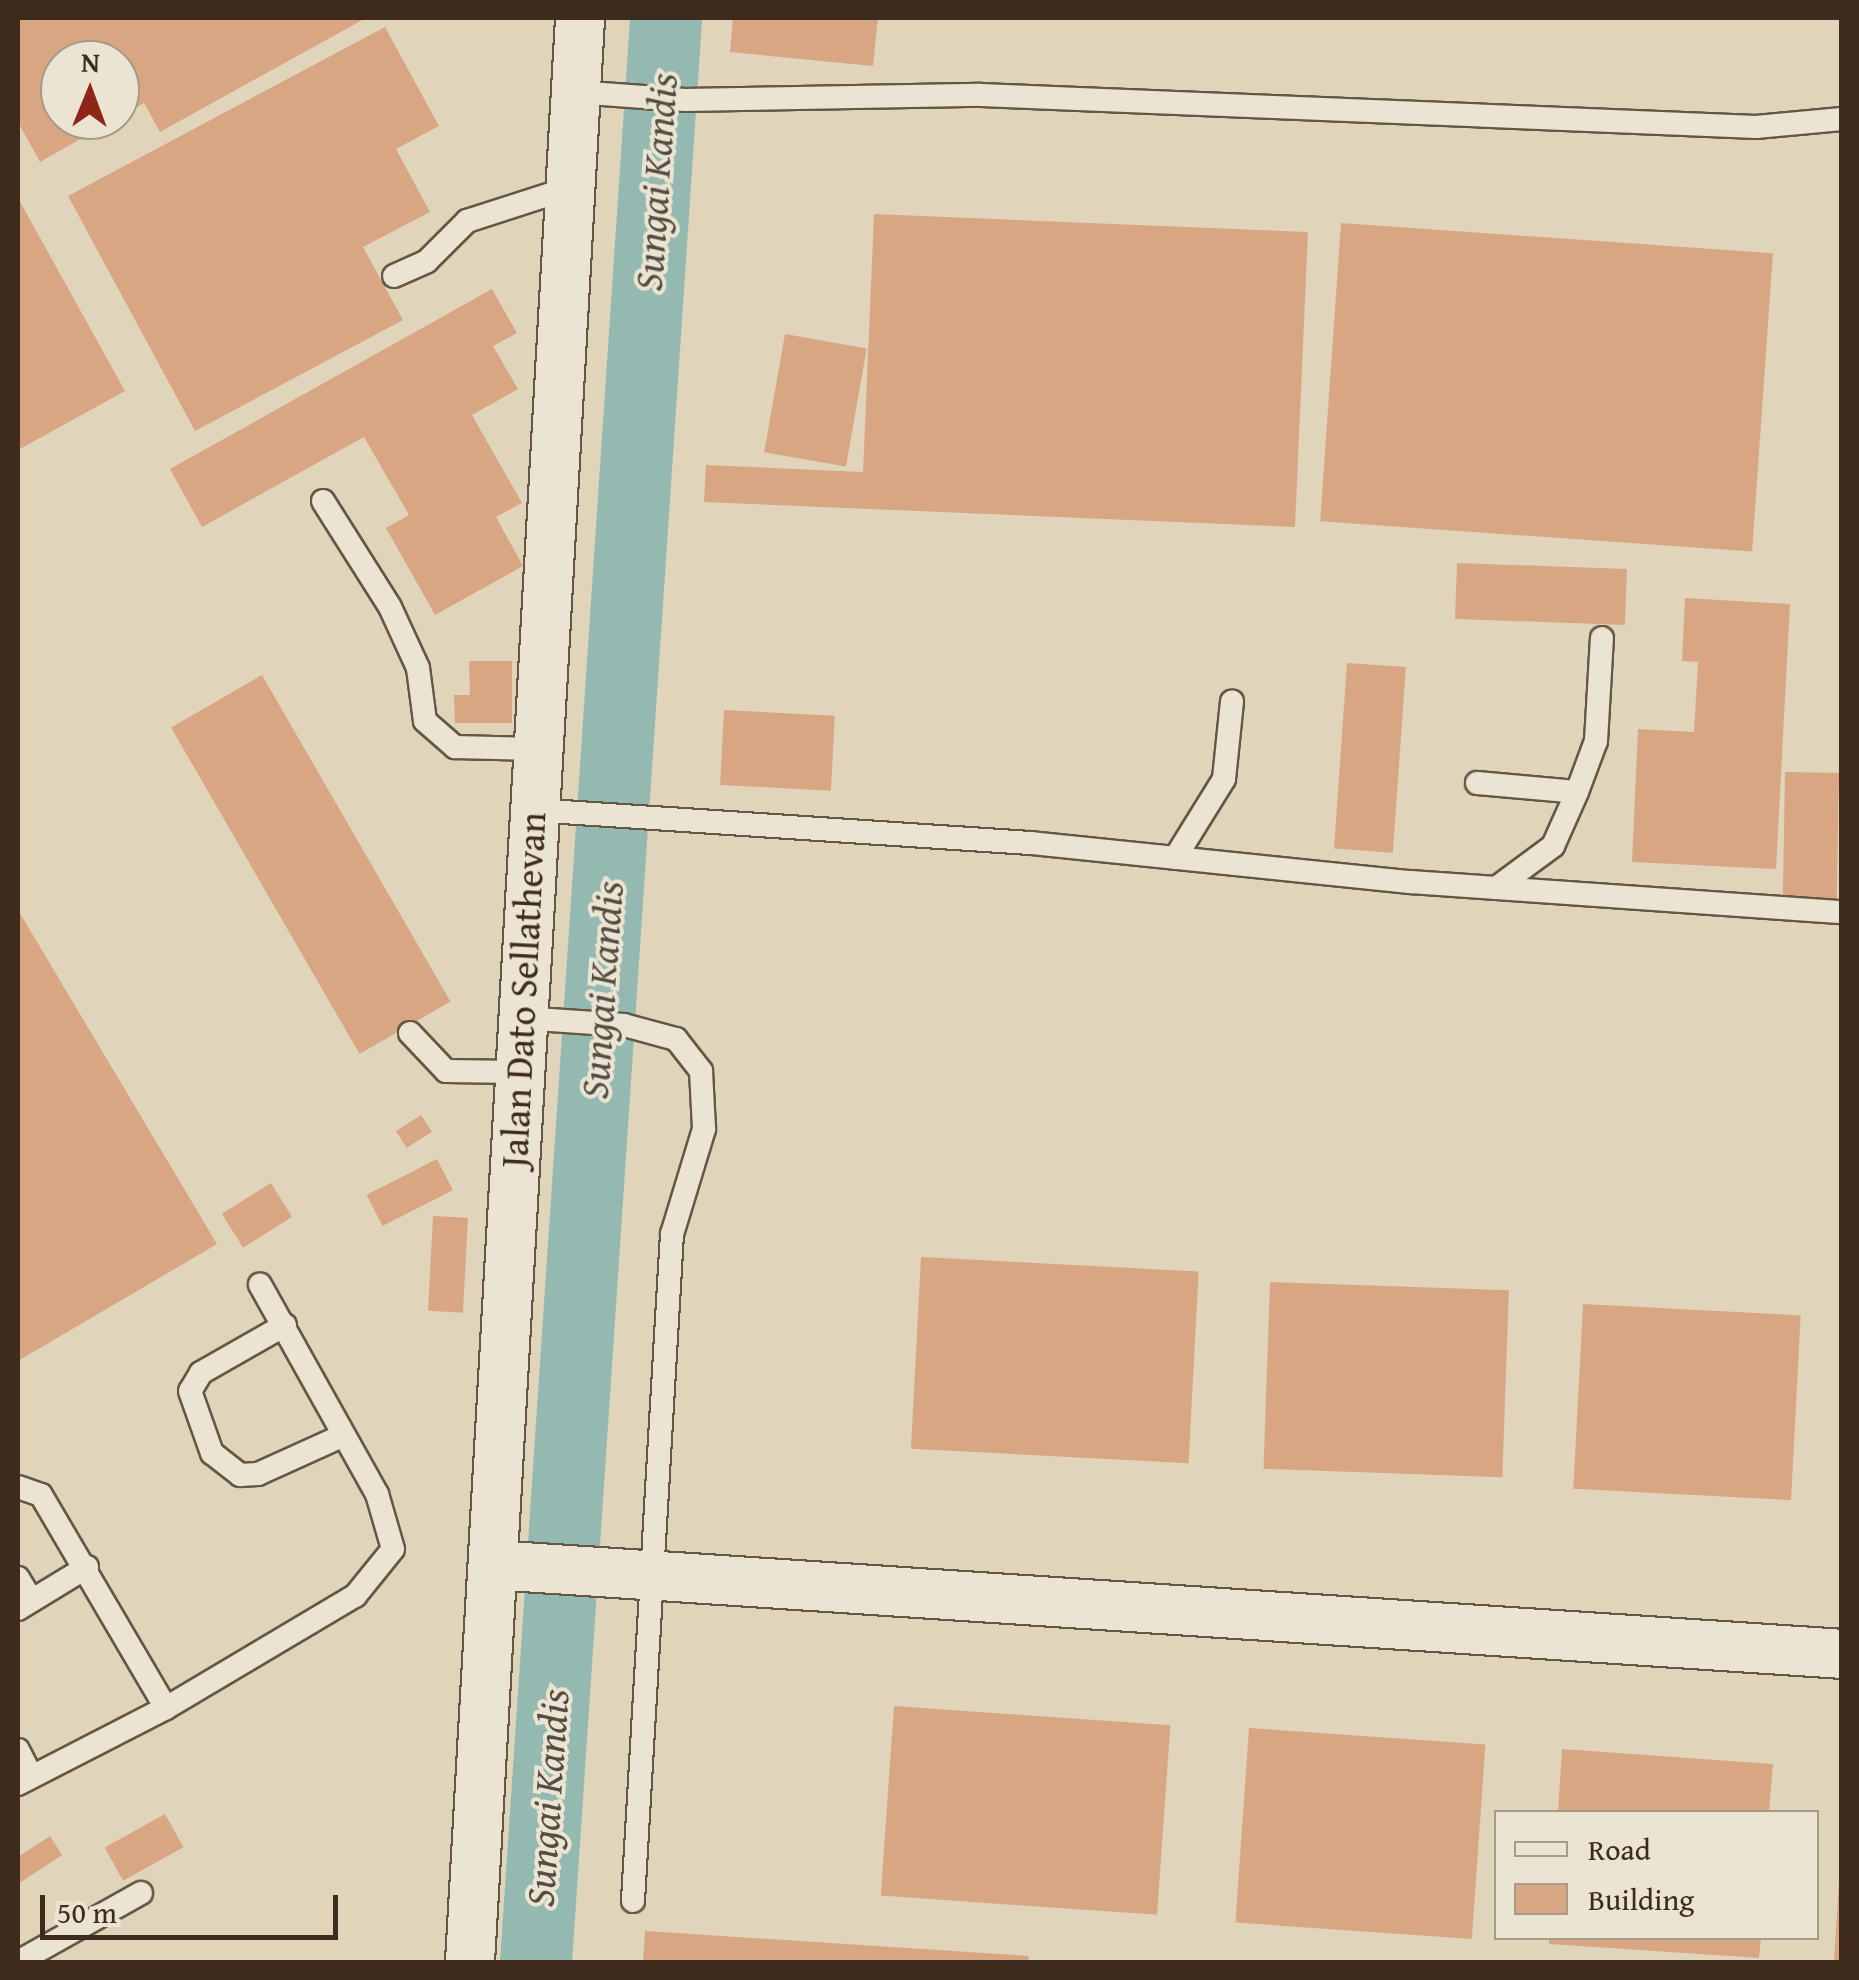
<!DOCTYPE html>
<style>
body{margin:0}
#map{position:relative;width:1859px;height:1980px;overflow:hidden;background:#e0d5bb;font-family:"Gentium Book Plus",serif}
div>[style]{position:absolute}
.river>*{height:72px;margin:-36px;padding:0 36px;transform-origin:36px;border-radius:36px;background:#94b9b1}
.building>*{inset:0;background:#d9a684;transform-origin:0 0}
.roads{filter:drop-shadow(2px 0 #665644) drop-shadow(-2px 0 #665644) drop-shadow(0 2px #665644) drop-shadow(0 -2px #665644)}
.service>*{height:22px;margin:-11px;padding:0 11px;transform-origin:11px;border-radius:11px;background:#ebe4d3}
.minor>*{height:48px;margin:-24px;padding:0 24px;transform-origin:24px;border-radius:24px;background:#ebe4d3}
span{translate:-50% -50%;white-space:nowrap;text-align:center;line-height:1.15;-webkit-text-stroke:8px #ebe4d3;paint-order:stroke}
.street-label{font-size:38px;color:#3e2b1d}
.water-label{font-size:40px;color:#544e42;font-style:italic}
.frame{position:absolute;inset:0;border:20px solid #3e2b1d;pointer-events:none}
.legend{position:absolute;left:1494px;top:1810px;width:325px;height:130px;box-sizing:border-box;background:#ebe4d3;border:2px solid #a69a8a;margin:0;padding:12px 18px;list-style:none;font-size:30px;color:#3e2b1d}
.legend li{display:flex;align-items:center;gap:20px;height:50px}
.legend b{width:50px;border:2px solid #a69a8a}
.north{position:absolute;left:40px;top:40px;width:100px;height:100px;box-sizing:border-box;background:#ebe4d3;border:2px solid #a69a8a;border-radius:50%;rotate:1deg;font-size:28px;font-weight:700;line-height:40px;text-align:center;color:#3e2b1d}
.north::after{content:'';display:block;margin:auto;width:35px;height:45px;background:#8f2418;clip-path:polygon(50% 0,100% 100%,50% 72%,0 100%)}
.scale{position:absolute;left:40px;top:1895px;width:298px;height:45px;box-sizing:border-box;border:5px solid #3e2b1d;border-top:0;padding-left:12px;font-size:30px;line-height:35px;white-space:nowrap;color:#3e2b1d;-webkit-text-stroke:8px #ebe4d3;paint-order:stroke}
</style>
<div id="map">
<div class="river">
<i style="left:536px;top:1962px;width:1948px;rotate:-86.17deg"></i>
</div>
<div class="building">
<i style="clip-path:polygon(18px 18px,366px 18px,160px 132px,144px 103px,120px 117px,120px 60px,60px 60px,60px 120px,114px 120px,40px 162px,18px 122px)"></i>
<i style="clip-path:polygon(733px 18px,878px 18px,873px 66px,730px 52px)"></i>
<i style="clip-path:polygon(385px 27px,439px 126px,396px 149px,430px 212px,363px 247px,403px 320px,195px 431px,68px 196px)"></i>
<i style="clip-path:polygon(18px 198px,125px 391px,18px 450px)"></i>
<i style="clip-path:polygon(874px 214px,1308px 232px,1295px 527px,704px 502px,706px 465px,863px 472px)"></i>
<i style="left:1341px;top:223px;width:433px;height:299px;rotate:4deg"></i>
<i style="clip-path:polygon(492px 289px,517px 333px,493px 346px,518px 389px,472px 415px,522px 503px,496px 517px,523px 566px,435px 615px,386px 528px,409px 515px,364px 437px,202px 527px,170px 469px)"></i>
<i style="left:785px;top:334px;width:83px;height:120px;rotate:10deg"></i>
<i style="left:1457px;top:563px;width:170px;height:56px;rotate:2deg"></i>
<i style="clip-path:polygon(1685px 598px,1790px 604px,1776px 869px,1632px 862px,1638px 729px,1694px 732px,1698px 662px,1682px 661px)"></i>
<i style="clip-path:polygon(469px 661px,512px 661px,512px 723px,455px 723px,454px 695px,470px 695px)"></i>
<i style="left:1347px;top:663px;width:59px;height:186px;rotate:4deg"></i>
<i style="left:262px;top:675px;width:377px;height:105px;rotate:60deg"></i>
<i style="left:724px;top:710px;width:111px;height:75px;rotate:3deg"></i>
<i style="left:1785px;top:772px;width:54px;height:126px;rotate:1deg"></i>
<i style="clip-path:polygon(18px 910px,217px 1244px,18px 1361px)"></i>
<i style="left:421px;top:1115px;width:20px;height:30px;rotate:57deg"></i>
<i style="left:437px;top:1159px;width:35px;height:79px;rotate:63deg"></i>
<i style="left:271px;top:1183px;width:40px;height:58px;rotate:58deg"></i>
<i style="left:433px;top:1216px;width:35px;height:95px;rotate:3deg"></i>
<i style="left:921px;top:1257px;width:278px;height:192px;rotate:3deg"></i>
<i style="left:1270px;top:1282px;width:239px;height:187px;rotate:2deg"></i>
<i style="left:1583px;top:1304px;width:218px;height:185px;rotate:3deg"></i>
<i style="left:894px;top:1706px;width:277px;height:190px;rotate:4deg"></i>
<i style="left:1249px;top:1728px;width:237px;height:195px;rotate:4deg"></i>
<i style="clip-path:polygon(1562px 1749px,1773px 1764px,1769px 1812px,1558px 1812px)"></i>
<i style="left:165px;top:1814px;width:38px;height:69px;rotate:61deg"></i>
<i style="clip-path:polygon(50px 1836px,62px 1855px,18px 1884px,18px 1857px)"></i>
<i style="clip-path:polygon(1839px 1881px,1842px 1881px,1842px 1961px,1834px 1961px)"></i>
<i style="clip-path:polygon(645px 1931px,1029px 1956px,1028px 1962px,643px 1962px)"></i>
<i style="clip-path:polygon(1549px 1938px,1761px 1938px,1759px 1958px,1549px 1944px)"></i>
</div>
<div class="roads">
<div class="service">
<i style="left:575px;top:92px;width:110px;rotate:4.2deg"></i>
<i style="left:685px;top:100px;width:296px;rotate:-1deg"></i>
<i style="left:981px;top:95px;width:776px;rotate:2.36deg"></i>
<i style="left:1756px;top:127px;width:86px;rotate:-5.3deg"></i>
<i style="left:394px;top:276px;width:36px;rotate:-24deg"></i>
<i style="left:427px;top:261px;width:57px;rotate:-45deg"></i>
<i style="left:467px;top:221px;width:107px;rotate:-17.9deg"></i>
<i style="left:323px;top:501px;width:125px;rotate:57.7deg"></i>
<i style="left:390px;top:607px;width:67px;rotate:65.3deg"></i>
<i style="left:418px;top:668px;width:53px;rotate:82.5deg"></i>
<i style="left:425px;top:721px;width:40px;rotate:41deg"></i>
<i style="left:455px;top:747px;width:81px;rotate:1.4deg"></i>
<i style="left:1477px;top:783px;width:100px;rotate:5.1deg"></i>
<i style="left:533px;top:810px;width:499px;rotate:3.8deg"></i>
<i style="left:1031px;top:843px;width:382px;rotate:5.9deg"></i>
<i style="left:1411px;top:882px;width:432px;rotate:4deg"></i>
<i style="left:1175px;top:858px;width:93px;rotate:-58.2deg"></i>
<i style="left:1224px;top:779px;width:78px;rotate:-84.1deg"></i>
<i style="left:1496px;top:888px;width:71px;rotate:-36.4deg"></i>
<i style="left:1553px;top:846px;width:59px;rotate:-66deg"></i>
<i style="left:1577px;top:792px;width:54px;rotate:-69.6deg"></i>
<i style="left:1596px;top:741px;width:103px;rotate:-86.7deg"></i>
<i style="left:521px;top:1018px;width:103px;rotate:3.9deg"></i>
<i style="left:624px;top:1025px;width:54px;rotate:15.1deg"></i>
<i style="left:676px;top:1039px;width:41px;rotate:52deg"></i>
<i style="left:701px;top:1071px;width:58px;rotate:87deg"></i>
<i style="left:704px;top:1129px;width:110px;rotate:106.9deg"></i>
<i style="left:672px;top:1234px;width:668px;rotate:93.35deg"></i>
<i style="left:410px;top:1033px;width:52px;rotate:46.5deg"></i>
<i style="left:446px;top:1071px;width:72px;rotate:0.8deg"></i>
<i style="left:285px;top:1325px;width:97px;rotate:150.3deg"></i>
<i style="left:201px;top:1373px;width:21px;rotate:121deg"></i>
<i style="left:190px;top:1391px;width:66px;rotate:70.5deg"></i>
<i style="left:212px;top:1453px;width:36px;rotate:38deg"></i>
<i style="left:240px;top:1475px;width:18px;rotate:-3deg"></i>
<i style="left:258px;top:1474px;width:94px;rotate:-24.4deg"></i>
<i style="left:18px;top:1487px;width:24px;rotate:19deg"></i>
<i style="left:41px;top:1495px;width:247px;rotate:59.6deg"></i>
<i style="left:18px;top:1578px;width:26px;rotate:59deg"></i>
<i style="left:18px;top:1609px;width:81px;rotate:-31.3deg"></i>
<i style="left:18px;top:1750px;width:29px;rotate:63deg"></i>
<i style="left:18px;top:1784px;width:166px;rotate:-27.2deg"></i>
<i style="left:166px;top:1708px;width:220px;rotate:-30.7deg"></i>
<i style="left:355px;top:1596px;width:60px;rotate:-51deg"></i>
<i style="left:393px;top:1549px;width:57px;rotate:-106.2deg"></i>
<i style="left:377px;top:1494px;width:240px;rotate:-119.2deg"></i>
<i style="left:18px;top:1962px;width:141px;rotate:-29.3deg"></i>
</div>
<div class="minor">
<i style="left:493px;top:1565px;width:1352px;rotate:3.77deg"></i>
<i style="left:470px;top:1962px;width:1947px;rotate:-86.76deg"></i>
</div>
</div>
<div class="street-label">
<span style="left:523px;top:990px;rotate:-87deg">Jalan Dato Sellathevan</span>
</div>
<div class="water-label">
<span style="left:655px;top:182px;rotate:-86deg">Sungai Kandis</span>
<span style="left:601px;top:990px;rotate:-86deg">Sungai Kandis</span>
<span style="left:547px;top:1798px;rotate:-86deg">Sungai Kandis</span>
</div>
<div class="frame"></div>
<ul class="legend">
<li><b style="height:12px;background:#ebe4d3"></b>Road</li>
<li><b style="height:28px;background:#d9a684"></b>Building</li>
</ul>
<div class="north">N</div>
<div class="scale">50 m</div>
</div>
